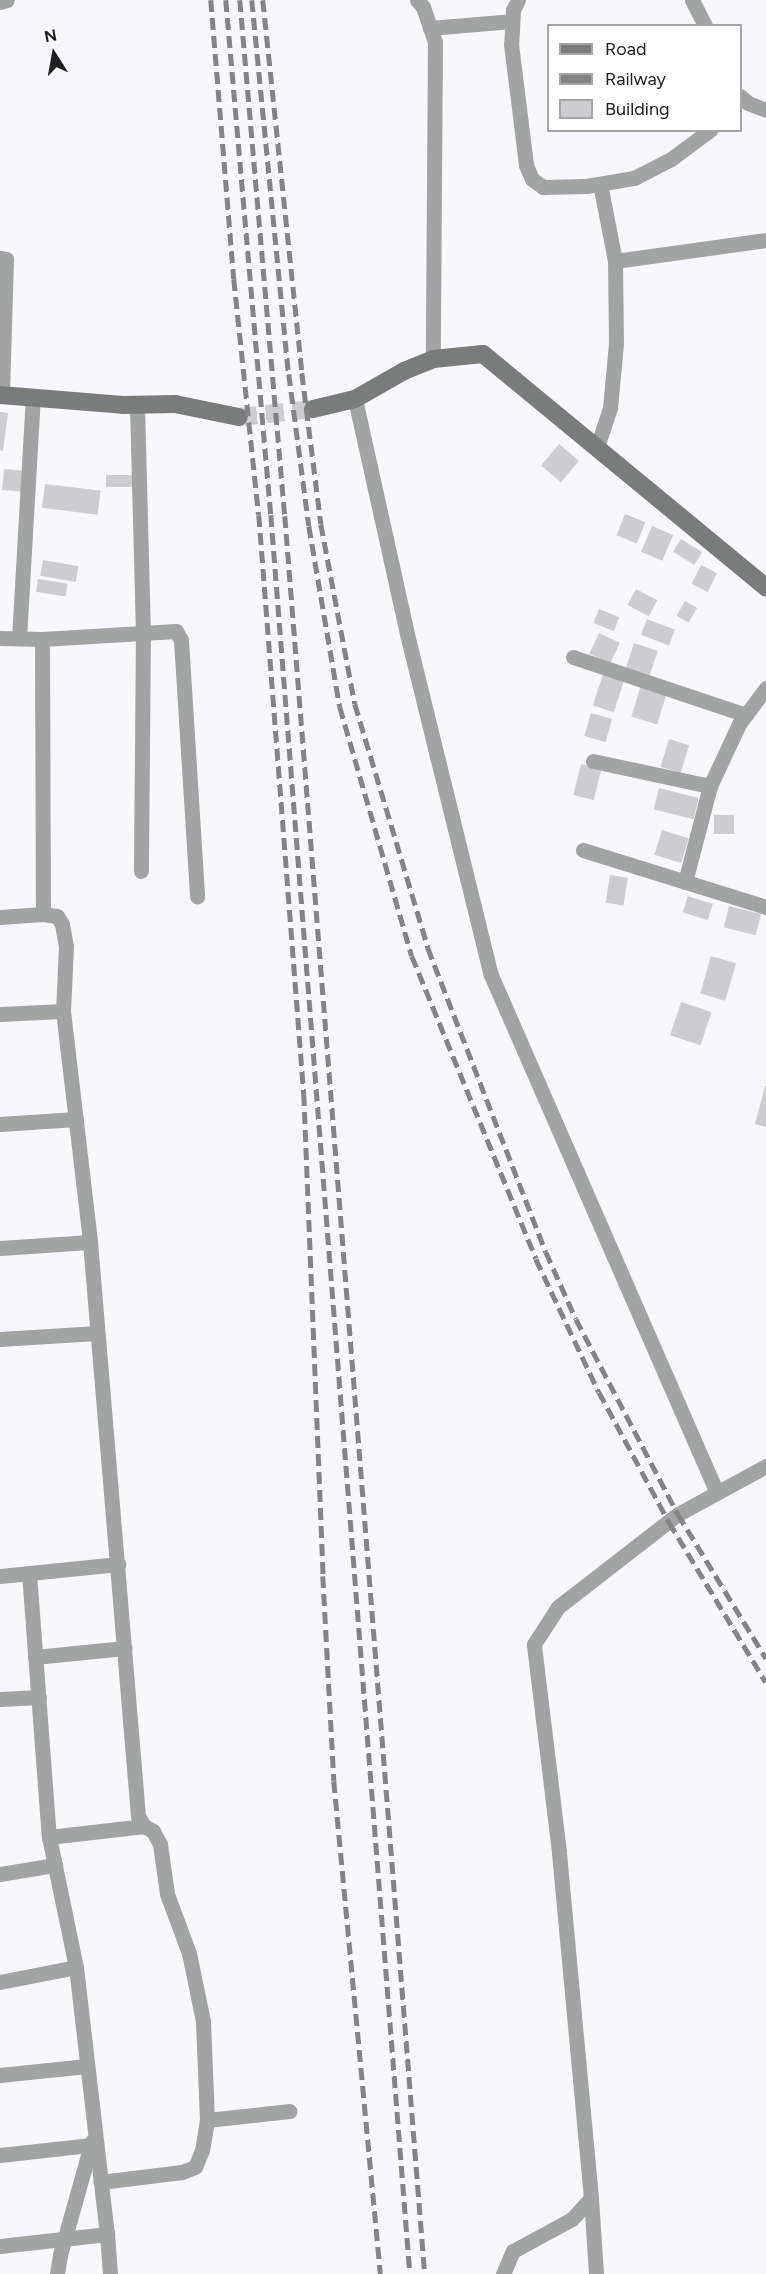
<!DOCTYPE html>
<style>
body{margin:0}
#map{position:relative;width:766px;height:2274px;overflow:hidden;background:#f8f7fc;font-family:Figtree,sans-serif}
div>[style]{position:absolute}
.building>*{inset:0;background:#cdcdd1;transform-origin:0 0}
.secondary-tunnel>*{height:18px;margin-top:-9px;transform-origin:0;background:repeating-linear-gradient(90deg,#cdccd0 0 18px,transparent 0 27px)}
.street>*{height:15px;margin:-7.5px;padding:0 7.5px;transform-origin:7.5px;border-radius:7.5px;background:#a2a4a3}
.secondary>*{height:18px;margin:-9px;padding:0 9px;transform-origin:9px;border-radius:9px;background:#797c7a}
.rail>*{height:4.5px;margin-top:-2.25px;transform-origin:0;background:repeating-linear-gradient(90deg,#848386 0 12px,transparent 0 18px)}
span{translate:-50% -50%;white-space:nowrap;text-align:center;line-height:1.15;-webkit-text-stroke:4.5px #fff;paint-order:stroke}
.legend{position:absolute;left:547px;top:24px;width:195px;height:108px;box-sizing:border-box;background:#fff;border:2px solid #a6a6a6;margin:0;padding:8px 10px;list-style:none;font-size:18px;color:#202021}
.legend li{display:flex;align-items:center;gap:12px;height:30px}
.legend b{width:30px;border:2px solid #a6a6a6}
.north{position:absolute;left:24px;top:24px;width:60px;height:60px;-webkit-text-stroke:4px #fff;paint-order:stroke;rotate:349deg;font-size:16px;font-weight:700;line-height:24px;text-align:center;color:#202021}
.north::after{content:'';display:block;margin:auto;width:21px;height:27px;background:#202021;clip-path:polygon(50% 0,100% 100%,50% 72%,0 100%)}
</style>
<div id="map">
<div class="building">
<i style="clip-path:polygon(0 412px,8px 413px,3px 451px,0 450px)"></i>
<i style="left:559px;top:444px;width:26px;height:28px;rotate:40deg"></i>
<i style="left:4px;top:469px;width:23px;height:21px;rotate:5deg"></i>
<i style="left:106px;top:475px;width:27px;height:12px"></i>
<i style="left:45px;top:484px;width:56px;height:24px;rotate:7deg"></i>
<i style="left:625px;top:514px;width:22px;height:23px;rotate:22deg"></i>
<i style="left:652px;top:526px;width:23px;height:28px;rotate:23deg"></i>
<i style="left:681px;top:539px;width:25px;height:15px;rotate:32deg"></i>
<i style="left:43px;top:560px;width:36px;height:16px;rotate:10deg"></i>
<i style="left:701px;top:565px;width:18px;height:21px;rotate:27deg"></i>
<i style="left:38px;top:579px;width:30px;height:13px;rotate:9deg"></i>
<i style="left:636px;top:589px;width:24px;height:18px;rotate:28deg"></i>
<i style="left:685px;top:601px;width:14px;height:17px;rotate:30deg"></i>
<i style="left:599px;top:609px;width:22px;height:15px;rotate:22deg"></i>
<i style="left:647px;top:619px;width:30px;height:17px;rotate:21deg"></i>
<i style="left:599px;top:633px;width:23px;height:23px;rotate:25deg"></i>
<i style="left:634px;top:643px;width:25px;height:26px;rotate:18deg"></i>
<i style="left:603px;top:674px;width:22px;height:33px;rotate:18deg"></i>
<i style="left:641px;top:685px;width:27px;height:33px;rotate:17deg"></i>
<i style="left:591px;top:713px;width:22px;height:24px;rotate:16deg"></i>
<i style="left:669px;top:739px;width:21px;height:29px;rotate:17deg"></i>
<i style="left:581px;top:764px;width:21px;height:32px;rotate:14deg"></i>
<i style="left:659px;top:788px;width:41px;height:22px;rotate:14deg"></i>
<i style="left:714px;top:815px;width:20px;height:19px"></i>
<i style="left:662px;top:830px;width:28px;height:26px;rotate:17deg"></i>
<i style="left:610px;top:875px;width:18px;height:28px;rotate:9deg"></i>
<i style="left:688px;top:896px;width:26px;height:17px;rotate:18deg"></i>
<i style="left:729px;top:906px;width:33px;height:22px;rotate:14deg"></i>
<i style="left:711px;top:956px;width:26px;height:39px;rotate:16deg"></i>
<i style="left:681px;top:1002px;width:32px;height:35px;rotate:18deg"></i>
<i style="clip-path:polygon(765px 1086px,766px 1086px,766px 1127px,755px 1124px)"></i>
</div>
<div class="secondary-tunnel">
<i style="left:239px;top:417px;width:74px;rotate:-6.2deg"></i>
</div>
<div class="street">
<i style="left:417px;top:0;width:9px;rotate:49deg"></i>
<i style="left:423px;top:7px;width:37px;rotate:71deg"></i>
<i style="left:435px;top:42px;width:317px;rotate:90.4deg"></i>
<i style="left:518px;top:0;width:11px;rotate:117deg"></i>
<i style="left:513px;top:10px;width:34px;rotate:93deg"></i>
<i style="left:511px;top:44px;width:122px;rotate:82.9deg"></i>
<i style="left:526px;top:165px;width:15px;rotate:67deg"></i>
<i style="left:532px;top:179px;width:14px;rotate:36deg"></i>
<i style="left:543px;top:187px;width:43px;rotate:-1.3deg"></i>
<i style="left:586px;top:186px;width:49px;rotate:-9.5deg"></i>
<i style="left:634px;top:178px;width:42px;rotate:-27.2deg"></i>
<i style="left:671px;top:159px;width:49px;rotate:-36.6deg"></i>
<i style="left:692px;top:0;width:29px;rotate:63deg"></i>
<i style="left:0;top:2px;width:7px;rotate:-16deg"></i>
<i style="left:430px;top:28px;width:82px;rotate:-4.9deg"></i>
<i style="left:740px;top:96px;width:11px;rotate:41deg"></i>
<i style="left:748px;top:103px;width:19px;rotate:21deg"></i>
<i style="left:0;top:258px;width:6px;rotate:9deg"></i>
<i style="left:6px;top:259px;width:136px;rotate:91.7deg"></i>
<i style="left:615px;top:261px;width:152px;rotate:-7.9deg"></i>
<i style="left:355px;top:399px;width:241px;rotate:77.5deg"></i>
<i style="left:407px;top:634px;width:351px;rotate:76.2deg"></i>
<i style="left:491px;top:975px;width:565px;rotate:66.43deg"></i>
<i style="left:137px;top:405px;width:227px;rotate:88.5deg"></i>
<i style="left:143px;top:632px;width:239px;rotate:90.5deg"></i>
<i style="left:597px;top:447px;width:41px;rotate:-71.6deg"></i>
<i style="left:610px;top:408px;width:65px;rotate:-84.7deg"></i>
<i style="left:616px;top:343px;width:82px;rotate:-90.7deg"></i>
<i style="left:615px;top:261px;width:78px;rotate:-101deg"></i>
<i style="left:0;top:638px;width:42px;rotate:1.4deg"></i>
<i style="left:42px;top:639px;width:134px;rotate:-3.4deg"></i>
<i style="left:176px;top:631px;width:10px;rotate:61deg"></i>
<i style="left:181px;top:640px;width:257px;rotate:86.4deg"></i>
<i style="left:19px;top:638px;width:241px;rotate:-86.7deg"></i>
<i style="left:42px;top:639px;width:275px;rotate:89.8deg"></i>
<i style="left:573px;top:657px;width:182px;rotate:18.5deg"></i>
<i style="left:593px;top:761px;width:120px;rotate:12.1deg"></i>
<i style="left:583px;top:850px;width:192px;rotate:17.3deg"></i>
<i style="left:685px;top:882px;width:99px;rotate:-75.4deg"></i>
<i style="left:710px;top:786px;width:68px;rotate:-64.9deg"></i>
<i style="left:739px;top:724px;width:45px;rotate:-53.1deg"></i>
<i style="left:0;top:917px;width:43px;rotate:-4deg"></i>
<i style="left:43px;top:914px;width:14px;rotate:8deg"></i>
<i style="left:57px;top:916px;width:9px;rotate:58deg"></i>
<i style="left:62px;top:924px;width:22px;rotate:80deg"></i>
<i style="left:66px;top:946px;width:65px;rotate:92.6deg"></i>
<i style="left:63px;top:1011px;width:233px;rotate:83.3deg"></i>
<i style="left:90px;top:1242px;width:576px;rotate:85.22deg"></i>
<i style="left:138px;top:1816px;width:12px;rotate:59deg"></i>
<i style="left:144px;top:1826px;width:10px;rotate:29deg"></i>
<i style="left:153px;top:1831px;width:15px;rotate:62deg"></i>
<i style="left:160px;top:1844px;width:50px;rotate:82deg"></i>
<i style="left:167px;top:1894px;width:63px;rotate:69.6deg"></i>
<i style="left:189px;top:1953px;width:69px;rotate:78.4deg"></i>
<i style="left:203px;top:2021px;width:99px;rotate:87.7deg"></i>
<i style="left:207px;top:2120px;width:30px;rotate:99deg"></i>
<i style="left:202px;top:2150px;width:18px;rotate:112deg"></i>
<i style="left:195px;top:2167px;width:14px;rotate:159deg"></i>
<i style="left:182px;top:2172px;width:82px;rotate:173deg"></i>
<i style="left:0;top:1014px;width:63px;rotate:-2.7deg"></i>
<i style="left:0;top:1124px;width:76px;rotate:-3.8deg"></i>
<i style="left:0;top:1248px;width:90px;rotate:-3.8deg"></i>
<i style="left:0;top:1339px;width:97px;rotate:-3.5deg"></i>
<i style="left:29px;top:1573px;width:265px;rotate:85.7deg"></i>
<i style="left:49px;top:1837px;width:133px;rotate:78.3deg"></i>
<i style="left:76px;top:1967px;width:269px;rotate:83.4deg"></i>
<i style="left:107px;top:2234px;width:40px;rotate:85.7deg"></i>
<i style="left:0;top:1576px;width:119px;rotate:-5.8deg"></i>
<i style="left:35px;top:1657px;width:90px;rotate:-5.7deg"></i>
<i style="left:0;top:1699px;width:39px;rotate:-3deg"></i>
<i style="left:49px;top:1837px;width:96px;rotate:-6.6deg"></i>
<i style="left:0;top:1874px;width:56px;rotate:-9.3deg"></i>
<i style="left:0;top:1982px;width:77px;rotate:-11.2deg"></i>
<i style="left:0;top:2075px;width:87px;rotate:-5.9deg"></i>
<i style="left:207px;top:2120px;width:83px;rotate:-6.2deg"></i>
<i style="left:0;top:2155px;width:92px;rotate:-6.3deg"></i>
<i style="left:591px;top:2198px;width:76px;rotate:86.2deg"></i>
<i style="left:0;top:2246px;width:108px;rotate:-6.4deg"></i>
<i style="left:57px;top:2274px;width:19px;rotate:-81deg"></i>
<i style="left:60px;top:2255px;width:118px;rotate:-74.3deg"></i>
<i style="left:503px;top:2274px;width:25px;rotate:-67deg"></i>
<i style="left:513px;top:2251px;width:67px;rotate:-28.5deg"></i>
<i style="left:572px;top:2219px;width:28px;rotate:-48deg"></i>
<i style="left:591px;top:2198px;width:347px;rotate:-95.3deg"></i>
<i style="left:559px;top:1852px;width:209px;rotate:-96.9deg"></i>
<i style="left:534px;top:1644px;width:44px;rotate:-57deg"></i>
<i style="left:558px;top:1607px;width:152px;rotate:-37.8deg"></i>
<i style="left:678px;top:1514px;width:100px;rotate:-28.6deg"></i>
</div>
<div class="secondary">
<i style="left:0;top:395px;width:123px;rotate:4.6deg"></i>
<i style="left:123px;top:405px;width:52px;rotate:-1.1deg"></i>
<i style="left:175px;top:404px;width:65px;rotate:11.5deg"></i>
<i style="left:313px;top:409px;width:43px;rotate:-13.4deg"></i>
<i style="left:355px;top:399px;width:56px;rotate:-29.7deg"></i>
<i style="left:404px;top:371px;width:31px;rotate:-22deg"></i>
<i style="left:433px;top:359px;width:50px;rotate:-5.7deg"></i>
<i style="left:483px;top:354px;width:367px;rotate:39.5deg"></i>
</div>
<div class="rail">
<i style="left:211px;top:0;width:280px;rotate:85.3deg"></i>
<i style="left:234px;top:279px;width:237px;rotate:84deg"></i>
<i style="left:259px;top:515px;width:581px;rotate:85.56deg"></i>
<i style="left:304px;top:1094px;width:482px;rotate:87.7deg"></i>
<i style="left:323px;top:1576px;width:205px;rotate:86.9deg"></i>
<i style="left:334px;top:1781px;width:495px;rotate:84.6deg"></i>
<i style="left:226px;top:0;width:517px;rotate:85.01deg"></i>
<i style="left:271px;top:515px;width:1764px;rotate:85.48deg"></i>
<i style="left:240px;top:0;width:518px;rotate:85.02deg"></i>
<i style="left:285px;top:516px;width:1764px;rotate:85.45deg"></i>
<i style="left:252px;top:0;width:376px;rotate:84.4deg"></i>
<i style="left:289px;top:374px;width:153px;rotate:82.5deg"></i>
<i style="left:309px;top:526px;width:184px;rotate:80.3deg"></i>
<i style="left:340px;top:707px;width:259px;rotate:73.9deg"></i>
<i style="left:412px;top:956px;width:327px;rotate:67.7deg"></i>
<i style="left:536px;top:1259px;width:147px;rotate:64.7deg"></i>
<i style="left:599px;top:1392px;width:148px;rotate:61.7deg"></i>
<i style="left:669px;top:1522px;width:187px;rotate:58.8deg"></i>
<i style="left:263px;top:0;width:375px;rotate:84deg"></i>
<i style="left:302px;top:373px;width:152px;rotate:82.8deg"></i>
<i style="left:321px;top:524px;width:183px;rotate:79.3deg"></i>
<i style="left:355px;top:704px;width:255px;rotate:73.3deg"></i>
<i style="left:428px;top:948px;width:326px;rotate:68.8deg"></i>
<i style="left:546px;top:1252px;width:73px;rotate:65.9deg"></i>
<i style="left:576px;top:1319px;width:220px;rotate:62.4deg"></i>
<i style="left:678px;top:1514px;width:169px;rotate:58.6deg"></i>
</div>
<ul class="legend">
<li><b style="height:8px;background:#797c7a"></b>Road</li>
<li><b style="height:8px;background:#848386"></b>Railway</li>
<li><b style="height:16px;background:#cdcdd1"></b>Building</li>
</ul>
<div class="north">N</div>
</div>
